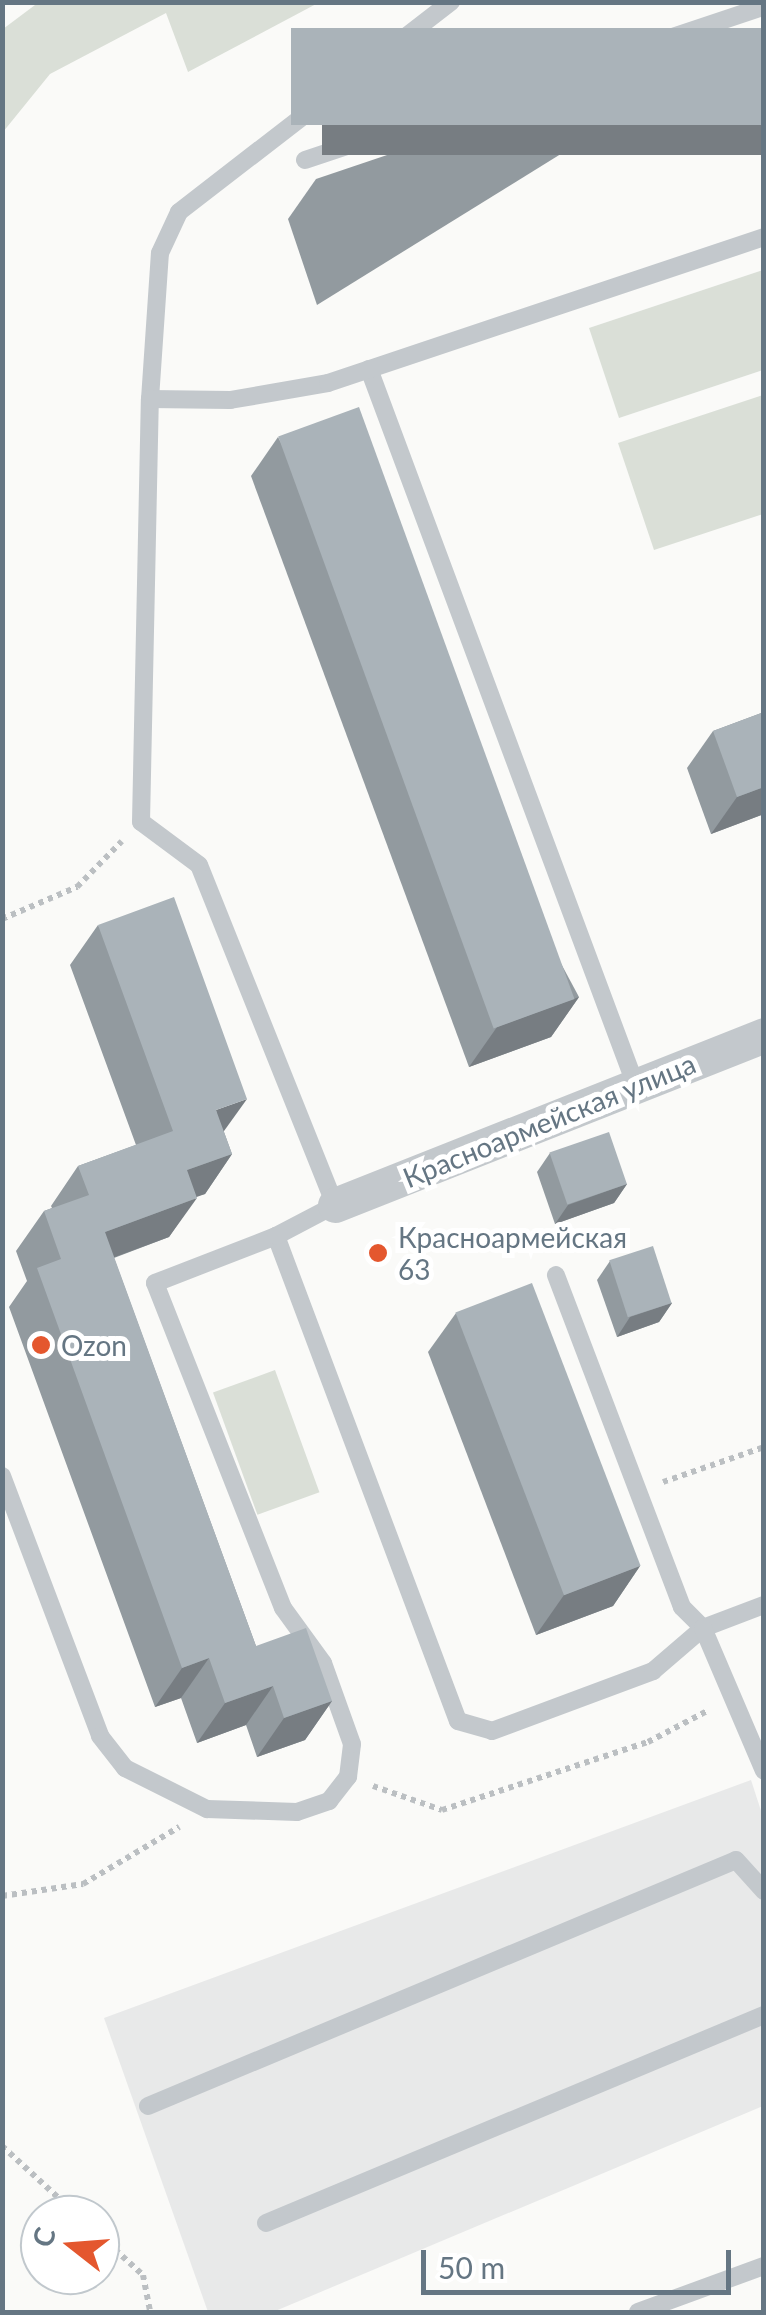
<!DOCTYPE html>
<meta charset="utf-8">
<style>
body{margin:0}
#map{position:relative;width:766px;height:2315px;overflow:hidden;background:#fafaf8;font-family:Lato,sans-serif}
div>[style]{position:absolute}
.built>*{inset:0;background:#e8e9e9}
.green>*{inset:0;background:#dadfd7;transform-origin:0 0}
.path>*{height:6px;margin-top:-3px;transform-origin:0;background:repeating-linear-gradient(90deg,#bbbfc2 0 5px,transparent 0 10px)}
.lane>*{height:18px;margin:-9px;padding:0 9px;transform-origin:9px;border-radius:9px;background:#c3c8cc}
.street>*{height:35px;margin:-17.5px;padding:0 17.5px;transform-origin:17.5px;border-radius:17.5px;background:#c3c8cc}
.wall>*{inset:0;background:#929a9f}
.shaded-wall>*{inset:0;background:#777d82;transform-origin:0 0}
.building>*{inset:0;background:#aab3b9;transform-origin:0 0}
.dots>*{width:28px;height:28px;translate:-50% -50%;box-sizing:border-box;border:5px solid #fff;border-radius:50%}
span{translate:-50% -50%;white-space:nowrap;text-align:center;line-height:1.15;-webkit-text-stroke:10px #fff;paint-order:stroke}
.street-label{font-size:28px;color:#657683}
.poi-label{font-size:28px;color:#657683}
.left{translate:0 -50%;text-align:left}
.frame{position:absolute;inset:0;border:5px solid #657683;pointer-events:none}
.north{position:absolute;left:20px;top:2195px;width:100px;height:100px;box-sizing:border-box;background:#fff;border:2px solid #c1c8cd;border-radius:50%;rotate:287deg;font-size:28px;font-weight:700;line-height:40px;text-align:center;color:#657683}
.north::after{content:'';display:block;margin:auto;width:35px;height:45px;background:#e4572e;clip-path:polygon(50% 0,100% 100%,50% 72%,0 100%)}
.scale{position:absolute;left:421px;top:2250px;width:310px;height:45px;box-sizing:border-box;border:5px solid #657683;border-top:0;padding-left:12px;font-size:30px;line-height:35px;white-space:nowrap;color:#657683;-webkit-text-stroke:8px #fff;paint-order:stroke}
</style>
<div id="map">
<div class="built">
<i style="clip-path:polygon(751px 1780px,764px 1820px,763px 2106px,273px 2312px,208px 2312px,104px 2018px)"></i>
</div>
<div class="green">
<i style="clip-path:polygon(39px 2px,318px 2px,318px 3px,188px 72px,166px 13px,50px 74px,3px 132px,3px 29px)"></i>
<i style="clip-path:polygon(763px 270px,763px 370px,619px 418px,589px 328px)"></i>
<i style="clip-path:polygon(763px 395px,763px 514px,654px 550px,618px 443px)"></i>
<i style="left:275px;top:1370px;width:130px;height:66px;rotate:70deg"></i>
</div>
<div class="path">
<i style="left:2px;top:919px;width:82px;rotate:-23.1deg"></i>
<i style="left:77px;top:887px;width:64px;rotate:-45.6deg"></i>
<i style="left:663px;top:1482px;width:107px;rotate:-19.1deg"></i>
<i style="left:373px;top:1786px;width:73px;rotate:19.2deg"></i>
<i style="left:442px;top:1810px;width:217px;rotate:-18.3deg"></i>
<i style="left:648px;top:1742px;width:67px;rotate:-27.7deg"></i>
<i style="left:2px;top:1896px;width:82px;rotate:-8.4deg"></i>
<i style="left:83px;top:1884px;width:112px;rotate:-30.7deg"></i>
<i style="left:2px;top:2146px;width:102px;rotate:42.6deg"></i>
<i style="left:100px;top:2236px;width:58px;rotate:42.2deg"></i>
<i style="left:143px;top:2275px;width:38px;rotate:79deg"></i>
</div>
<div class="lane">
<i style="left:305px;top:160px;width:484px;rotate:-18.5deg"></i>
<i style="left:369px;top:369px;width:765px;rotate:69.58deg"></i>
<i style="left:150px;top:399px;width:146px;rotate:-86.1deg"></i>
<i style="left:160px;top:253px;width:45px;rotate:-65.1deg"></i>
<i style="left:179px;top:212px;width:344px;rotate:-37.7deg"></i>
<i style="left:276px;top:1236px;width:518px;rotate:69.43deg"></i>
<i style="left:458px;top:1721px;width:35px;rotate:16deg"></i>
<i style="left:492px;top:1731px;width:172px;rotate:-20.4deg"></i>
<i style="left:653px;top:1671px;width:66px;rotate:-40.7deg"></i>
<i style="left:703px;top:1628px;width:30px;rotate:-135deg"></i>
<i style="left:682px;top:1607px;width:355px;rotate:-110.8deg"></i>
<i style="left:2px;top:1476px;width:278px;rotate:69.3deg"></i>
<i style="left:100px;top:1736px;width:41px;rotate:52deg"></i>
<i style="left:125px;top:1768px;width:92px;rotate:26.6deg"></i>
<i style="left:207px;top:1809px;width:90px;rotate:1.9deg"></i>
<i style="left:297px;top:1812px;width:34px;rotate:-19deg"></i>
<i style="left:329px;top:1801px;width:31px;rotate:-52deg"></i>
<i style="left:348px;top:1777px;width:33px;rotate:-83deg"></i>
<i style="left:352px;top:1744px;width:86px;rotate:-109.7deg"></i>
<i style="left:323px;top:1663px;width:68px;rotate:-126deg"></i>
<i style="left:283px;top:1608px;width:349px;rotate:-111.5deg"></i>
<i style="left:155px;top:1283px;width:130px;rotate:-21.2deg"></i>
<i style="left:276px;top:1236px;width:67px;rotate:-27.7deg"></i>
<i style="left:335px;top:1205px;width:366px;rotate:-111.8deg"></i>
<i style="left:199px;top:865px;width:72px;rotate:-143.4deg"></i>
<i style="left:141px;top:822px;width:423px;rotate:-88.8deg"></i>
<i style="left:150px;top:399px;width:80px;rotate:0.7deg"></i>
<i style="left:230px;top:400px;width:99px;rotate:-9.8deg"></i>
<i style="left:328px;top:383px;width:460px;rotate:-18.5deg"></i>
<i style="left:764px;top:1605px;width:65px;rotate:159.3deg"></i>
<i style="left:703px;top:1628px;width:155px;rotate:66.9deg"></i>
<i style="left:148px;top:2106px;width:637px;rotate:-22.7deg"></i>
<i style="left:736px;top:1860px;width:42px;rotate:47.9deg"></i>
<i style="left:266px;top:2223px;width:540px;rotate:-22.67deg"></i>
<i style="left:638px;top:2312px;width:134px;rotate:-20.1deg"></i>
</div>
<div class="street">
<i style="left:335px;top:1205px;width:461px;rotate:-21.6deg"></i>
</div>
<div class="wall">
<i style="clip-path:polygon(764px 28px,317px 305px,288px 219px,316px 179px)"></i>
<i style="clip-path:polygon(278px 437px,579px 997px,551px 1037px,469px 1067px,251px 476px)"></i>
<i style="clip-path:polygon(764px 712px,764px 814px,711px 834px,687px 768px,713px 731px)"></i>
<i style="clip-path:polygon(98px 925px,224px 1132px,232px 1154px,205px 1194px,197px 1196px,169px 1237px,114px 1258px,256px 1646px,332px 1701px,305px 1740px,257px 1757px,246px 1725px,197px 1743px,181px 1698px,155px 1707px,9px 1307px,27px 1281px,16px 1251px,44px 1211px,52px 1208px,51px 1206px,78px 1166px,136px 1145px,70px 965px)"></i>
<i style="clip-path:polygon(550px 1153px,627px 1184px,614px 1203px,555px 1224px,537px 1172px)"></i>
<i style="clip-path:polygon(610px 1261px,672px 1303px,659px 1322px,617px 1337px,597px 1280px)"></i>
<i style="clip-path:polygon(456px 1313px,640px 1566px,613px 1606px,536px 1635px,428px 1352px)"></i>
</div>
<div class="shaded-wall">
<i style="left:764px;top:125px;width:30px;height:442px;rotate:90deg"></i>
<i style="clip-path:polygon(764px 787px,764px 814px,711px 834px,737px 797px)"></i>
<i style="clip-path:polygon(579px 997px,551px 1037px,469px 1067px,497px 1027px)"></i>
<i style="clip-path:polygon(247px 1099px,219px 1138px,216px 1110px)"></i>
<i style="clip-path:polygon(232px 1154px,205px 1194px,160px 1210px,187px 1170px)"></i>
<i style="clip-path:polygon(627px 1184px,614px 1203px,555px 1224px,568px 1205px)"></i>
<i style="clip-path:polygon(197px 1198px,169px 1237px,77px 1271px,105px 1232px)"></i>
<i style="clip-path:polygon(672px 1303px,659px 1322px,617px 1337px,630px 1317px)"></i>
<i style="clip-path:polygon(640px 1566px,613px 1606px,536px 1635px,564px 1595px)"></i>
<i style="clip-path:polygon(209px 1658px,181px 1698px,155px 1707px,182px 1668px)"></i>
<i style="clip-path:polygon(273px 1686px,246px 1725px,197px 1743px,225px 1703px)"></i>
<i style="clip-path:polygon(332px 1701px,305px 1740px,257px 1757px,284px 1718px)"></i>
</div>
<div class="building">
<i style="left:764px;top:28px;width:97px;height:473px;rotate:90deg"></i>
<i style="left:359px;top:407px;width:630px;height:86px;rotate:70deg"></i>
<i style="clip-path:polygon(764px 712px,764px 787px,737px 797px,713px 731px)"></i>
<i style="clip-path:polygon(174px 897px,247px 1099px,216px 1110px,232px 1154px,187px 1170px,197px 1198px,105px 1232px,256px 1646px,306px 1628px,332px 1701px,284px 1718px,273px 1686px,225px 1703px,209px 1658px,182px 1668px,37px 1268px,61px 1259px,44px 1211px,89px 1195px,78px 1166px,173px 1131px,98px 925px)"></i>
<i style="left:609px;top:1132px;width:55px;height:63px;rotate:71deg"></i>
<i style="left:653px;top:1246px;width:60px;height:46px;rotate:72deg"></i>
<i style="left:532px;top:1283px;width:303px;height:82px;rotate:69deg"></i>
</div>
<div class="dots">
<i style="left:378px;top:1253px;background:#e4572e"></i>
<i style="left:41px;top:1345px;background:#e4572e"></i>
</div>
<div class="street-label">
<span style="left:549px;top:1120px;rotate:-22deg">Красноармейская улица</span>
</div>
<div class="poi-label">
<span class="left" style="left:398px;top:1253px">Красноармейская<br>63</span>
<span class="left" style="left:61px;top:1345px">Ozon</span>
</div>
<div class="frame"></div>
<div class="north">С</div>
<div class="scale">50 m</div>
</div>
